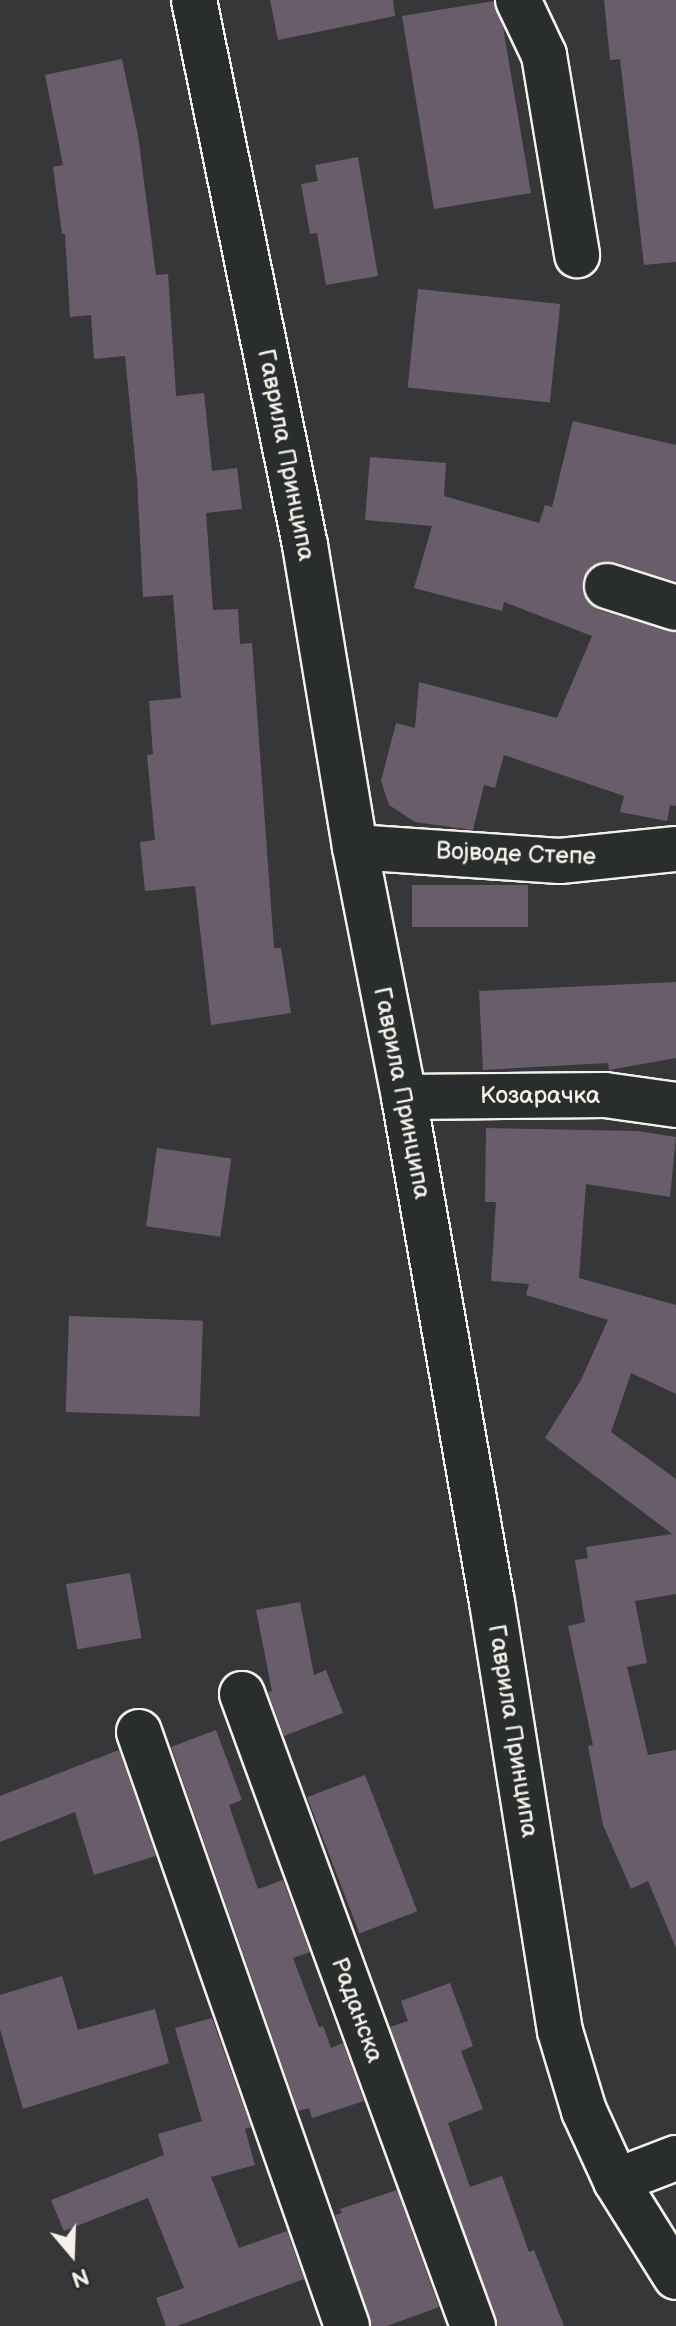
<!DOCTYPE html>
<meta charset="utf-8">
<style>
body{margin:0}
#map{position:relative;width:676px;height:2326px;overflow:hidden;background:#37373a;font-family:"Balsamiq Sans",sans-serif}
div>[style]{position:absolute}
.building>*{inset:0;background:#695d6b;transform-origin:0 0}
.roads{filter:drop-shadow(2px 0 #f4f1e8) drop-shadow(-2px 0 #f4f1e8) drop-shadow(0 2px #f4f1e8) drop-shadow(0 -2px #f4f1e8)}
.minor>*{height:44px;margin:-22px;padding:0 22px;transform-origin:22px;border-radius:22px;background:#2a2d2e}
span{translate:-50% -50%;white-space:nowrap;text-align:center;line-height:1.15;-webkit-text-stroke:7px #2a2d2e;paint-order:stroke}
.street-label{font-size:24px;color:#f4f1e8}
.north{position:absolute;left:32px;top:2214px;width:80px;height:80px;-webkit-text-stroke:6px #2a2d2e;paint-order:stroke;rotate:161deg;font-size:22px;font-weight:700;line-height:32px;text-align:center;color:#f4f1e8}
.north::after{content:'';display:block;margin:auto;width:28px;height:36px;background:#f4f1e8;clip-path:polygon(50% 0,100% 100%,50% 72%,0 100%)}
</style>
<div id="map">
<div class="building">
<i style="clip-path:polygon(270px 0,393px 0,395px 16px,278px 40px)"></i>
<i style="clip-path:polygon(604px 0,676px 0,676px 262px,644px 265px,620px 59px,610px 60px)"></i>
<i style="clip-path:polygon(494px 1px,503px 27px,531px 193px,434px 209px,402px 16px)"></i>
<i style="clip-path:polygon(122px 59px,138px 135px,156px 275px,168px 274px,176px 396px,204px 393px,212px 471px,237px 468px,242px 509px,206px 513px,213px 610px,238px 609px,240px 644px,252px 643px,274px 948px,281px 948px,291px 1013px,211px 1025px,195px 886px,145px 891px,140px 842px,155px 840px,147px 755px,153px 754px,149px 701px,181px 698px,173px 595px,143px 597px,137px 479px,125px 356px,94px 359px,91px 315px,70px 317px,65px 234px,62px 234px,53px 167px,63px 165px,45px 75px)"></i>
<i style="clip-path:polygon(358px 157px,378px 276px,326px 285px,317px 233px,310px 234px,301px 184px,318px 181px,315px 165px)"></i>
<i style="left:418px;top:289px;width:143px;height:99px;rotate:6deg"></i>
<i style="clip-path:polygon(573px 421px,676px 445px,676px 582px,602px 562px,590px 568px,583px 579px,582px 591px,588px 602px,599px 610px,676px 632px,676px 806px,670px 805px,667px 821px,620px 812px,624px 796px,504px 755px,495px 788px,484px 785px,473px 830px,415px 822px,389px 805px,381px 781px,396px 723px,415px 728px,419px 682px,557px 718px,592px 636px,504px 602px,502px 611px,414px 588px,432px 526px,365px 520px,370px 457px,446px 463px,444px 496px,539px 523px,545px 505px,552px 507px)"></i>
<i style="left:412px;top:885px;width:116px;height:42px"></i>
<i style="clip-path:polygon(676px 982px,676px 1058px,609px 1070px,608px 1063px,483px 1070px,479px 991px)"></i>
<i style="clip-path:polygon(486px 1128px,637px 1131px,676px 1137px,670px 1197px,586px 1184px,579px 1278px,676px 1305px,676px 1394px,631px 1373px,611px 1432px,676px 1479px,676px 1594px,635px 1601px,647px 1663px,627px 1667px,648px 1755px,676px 1750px,676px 1948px,648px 1881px,631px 1889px,603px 1825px,588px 1746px,593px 1745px,568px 1626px,585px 1622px,575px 1560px,588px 1558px,586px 1547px,672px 1534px,545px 1438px,581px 1380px,608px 1320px,526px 1295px,529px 1284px,491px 1281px,496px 1202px,485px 1202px)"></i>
<i style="left:157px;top:1148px;width:75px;height:79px;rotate:8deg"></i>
<i style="left:69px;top:1316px;width:134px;height:96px;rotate:2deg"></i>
<i style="left:130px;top:1573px;width:66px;height:65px;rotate:80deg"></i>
<i style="clip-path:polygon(300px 1602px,314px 1675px,326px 1670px,343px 1713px,284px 1736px,268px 1692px,272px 1691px,256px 1610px)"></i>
<i style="clip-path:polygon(216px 1730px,242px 1800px,229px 1805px,258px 1889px,283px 1880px,310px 1952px,293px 1958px,319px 2027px,323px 2026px,331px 2048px,343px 2043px,364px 2101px,312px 2118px,309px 2108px,298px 2111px,171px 1747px)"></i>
<i style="clip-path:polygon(119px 1750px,156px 1856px,94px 1875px,75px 1812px,0 1842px,0 1796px)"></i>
<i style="left:365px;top:1775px;width:146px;height:62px;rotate:69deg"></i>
<i style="clip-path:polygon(62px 1976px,78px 2030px,155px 2009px,169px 2063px,23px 2109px,0 2029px,0 1995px)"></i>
<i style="clip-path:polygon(450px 1983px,473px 2046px,461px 2051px,483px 2109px,448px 2123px,470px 2187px,502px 2176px,529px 2252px,534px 2250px,564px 2326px,497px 2326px,390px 2027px,408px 2021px,401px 2001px)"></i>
<i style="clip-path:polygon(212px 2018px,251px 2127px,245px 2129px,255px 2165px,211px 2177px,239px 2248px,287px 2231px,304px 2279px,177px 2326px,166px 2326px,156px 2298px,184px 2288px,148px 2198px,64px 2231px,51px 2200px,164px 2155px,158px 2134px,202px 2121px,175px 2028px)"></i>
<i style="clip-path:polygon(397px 2190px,439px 2307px,387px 2326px,371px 2326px,335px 2215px,342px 2213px,340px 2209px)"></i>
</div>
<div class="roads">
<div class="minor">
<i style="left:194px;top:0;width:556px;rotate:78.49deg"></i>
<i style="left:305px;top:545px;width:306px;rotate:80.6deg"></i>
<i style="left:355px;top:847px;width:255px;rotate:78.9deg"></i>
<i style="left:404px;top:1097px;width:513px;rotate:80.12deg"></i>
<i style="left:492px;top:1602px;width:434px;rotate:81deg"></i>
<i style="left:560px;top:2031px;width:84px;rotate:73.3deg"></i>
<i style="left:584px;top:2111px;width:77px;rotate:65.4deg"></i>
<i style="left:616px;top:2181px;width:113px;rotate:58deg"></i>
<i style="left:518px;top:0;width:61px;rotate:64.7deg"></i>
<i style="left:544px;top:55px;width:203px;rotate:80.6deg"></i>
<i style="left:607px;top:586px;width:72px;rotate:17.7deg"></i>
<i style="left:355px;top:847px;width:205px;rotate:3.9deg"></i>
<i style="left:560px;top:861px;width:117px;rotate:-5.9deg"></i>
<i style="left:404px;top:1097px;width:201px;rotate:-0.6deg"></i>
<i style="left:605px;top:1095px;width:72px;rotate:8deg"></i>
<i style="left:242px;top:1694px;width:673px;rotate:69.92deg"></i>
<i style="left:139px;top:1732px;width:629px;rotate:70.7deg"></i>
<i style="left:616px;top:2181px;width:64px;rotate:-21deg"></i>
</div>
</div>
<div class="street-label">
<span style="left:286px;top:455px;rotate:79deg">Гаврила Принципа</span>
<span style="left:516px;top:854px;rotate:2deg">Војводе Степе</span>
<span style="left:402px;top:1093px;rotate:79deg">Гаврила Принципа</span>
<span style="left:540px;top:1096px">Козарачка</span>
<span style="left:513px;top:1731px;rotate:81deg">Гаврила Принципа</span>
<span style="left:357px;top:2010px;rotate:70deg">Раданска</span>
</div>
<div class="north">N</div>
</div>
